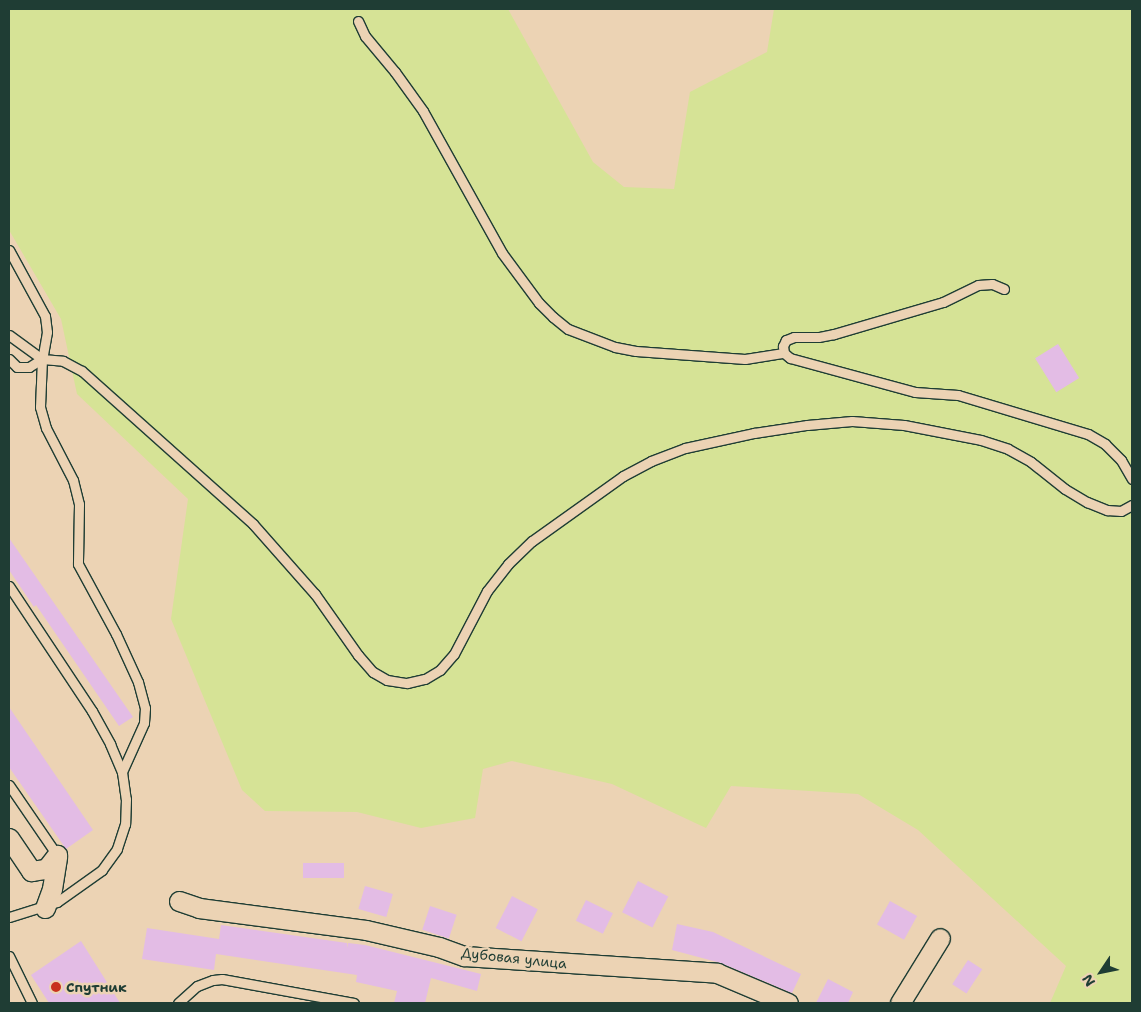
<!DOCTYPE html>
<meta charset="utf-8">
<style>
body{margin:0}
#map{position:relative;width:1141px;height:1012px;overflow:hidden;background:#ecd3b4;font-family:"Shantell Sans",sans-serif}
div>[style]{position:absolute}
.green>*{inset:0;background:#d6e396}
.building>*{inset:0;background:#e3bce5;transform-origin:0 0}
.roads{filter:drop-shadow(1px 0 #1f3d34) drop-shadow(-1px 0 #1f3d34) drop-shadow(0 1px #1f3d34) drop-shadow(0 -1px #1f3d34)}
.lane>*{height:9px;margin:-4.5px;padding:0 4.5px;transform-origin:4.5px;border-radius:4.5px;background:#ecd3b4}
.street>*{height:19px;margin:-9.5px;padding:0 9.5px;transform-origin:9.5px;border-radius:9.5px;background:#ecd3b4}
.dots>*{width:14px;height:14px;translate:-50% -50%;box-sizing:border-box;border:2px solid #ecd3b4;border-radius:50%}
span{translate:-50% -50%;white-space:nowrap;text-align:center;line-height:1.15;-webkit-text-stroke:5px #ecd3b4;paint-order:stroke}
.street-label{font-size:14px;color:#1f3d34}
.poi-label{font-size:14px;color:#1f3d34;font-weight:700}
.left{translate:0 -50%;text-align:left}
.frame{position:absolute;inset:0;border:10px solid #1f3d34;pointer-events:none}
.north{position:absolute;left:1076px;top:947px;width:50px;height:50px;-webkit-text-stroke:4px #ecd3b4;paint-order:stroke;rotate:236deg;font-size:14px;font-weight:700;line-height:20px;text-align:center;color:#1f3d34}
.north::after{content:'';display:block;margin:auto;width:18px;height:22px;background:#1f3d34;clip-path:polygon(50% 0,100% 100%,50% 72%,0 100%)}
</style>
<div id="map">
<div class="green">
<i style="clip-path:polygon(9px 9px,508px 9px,593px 162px,624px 187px,674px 189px,690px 92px,767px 52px,774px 9px,1132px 9px,1132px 1003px,1050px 1003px,1066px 966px,918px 830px,858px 794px,731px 786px,706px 828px,612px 784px,512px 761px,483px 769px,475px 818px,421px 828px,357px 812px,265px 811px,242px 790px,171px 619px,188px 499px,77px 394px,61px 319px,9px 230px)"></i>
</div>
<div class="building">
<i style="left:1058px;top:344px;width:40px;height:27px;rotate:58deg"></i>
<i style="clip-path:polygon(9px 538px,133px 717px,119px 726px,36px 605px,34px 607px,9px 570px)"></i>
<i style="clip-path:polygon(9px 707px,93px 830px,66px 849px,9px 767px)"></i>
<i style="left:344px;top:863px;width:15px;height:41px;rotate:90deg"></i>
<i style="left:638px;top:881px;width:34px;height:35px;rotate:27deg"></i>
<i style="left:365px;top:886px;width:29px;height:24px;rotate:16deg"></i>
<i style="left:512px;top:896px;width:29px;height:36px;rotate:27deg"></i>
<i style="left:586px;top:900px;width:30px;height:23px;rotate:26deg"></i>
<i style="left:890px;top:901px;width:31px;height:27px;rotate:29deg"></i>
<i style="left:430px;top:906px;width:28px;height:25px;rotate:18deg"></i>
<i style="clip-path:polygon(677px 924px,713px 932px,801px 974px,792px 993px,721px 963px,672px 950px)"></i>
<i style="clip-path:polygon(221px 925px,347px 943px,347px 948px,348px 943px,365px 945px,481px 974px,477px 991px,431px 978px,425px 1003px,394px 1003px,397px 991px,356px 982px,357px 975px,216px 954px,214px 970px,142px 959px,147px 928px,219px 939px)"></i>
<i style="clip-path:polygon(81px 941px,120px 1003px,49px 1003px,31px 975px)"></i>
<i style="left:968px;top:960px;width:17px;height:29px;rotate:33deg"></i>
<i style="clip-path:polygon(828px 979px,853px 992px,848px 1003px,816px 1003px)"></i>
</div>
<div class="roads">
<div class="lane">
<i style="left:358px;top:21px;width:17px;rotate:65deg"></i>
<i style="left:365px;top:36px;width:47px;rotate:50.2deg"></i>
<i style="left:395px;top:72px;width:48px;rotate:54.3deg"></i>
<i style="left:423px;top:111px;width:162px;rotate:60.9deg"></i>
<i style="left:502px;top:253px;width:62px;rotate:53.5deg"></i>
<i style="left:539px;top:303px;width:20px;rotate:45deg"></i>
<i style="left:553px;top:317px;width:19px;rotate:39deg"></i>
<i style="left:568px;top:329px;width:50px;rotate:21deg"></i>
<i style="left:615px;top:347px;width:21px;rotate:11deg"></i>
<i style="left:636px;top:351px;width:109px;rotate:4.2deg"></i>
<i style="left:745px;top:359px;width:39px;rotate:-9deg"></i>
<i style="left:9px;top:250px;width:75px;rotate:61.4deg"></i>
<i style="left:45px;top:316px;width:16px;rotate:83deg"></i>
<i style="left:47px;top:332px;width:27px;rotate:100deg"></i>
<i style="left:42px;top:359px;width:48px;rotate:92.4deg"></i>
<i style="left:40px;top:407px;width:22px;rotate:74deg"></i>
<i style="left:46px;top:428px;width:59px;rotate:62.6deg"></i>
<i style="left:73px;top:480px;width:25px;rotate:76deg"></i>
<i style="left:79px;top:504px;width:60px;rotate:91deg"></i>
<i style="left:78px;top:564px;width:80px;rotate:61.5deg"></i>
<i style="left:116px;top:634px;width:53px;rotate:65.4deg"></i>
<i style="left:138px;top:682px;width:27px;rotate:75deg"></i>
<i style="left:145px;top:708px;width:15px;rotate:94deg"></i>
<i style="left:144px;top:723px;width:54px;rotate:114.2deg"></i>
<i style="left:122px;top:772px;width:27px;rotate:82deg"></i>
<i style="left:126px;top:799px;width:25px;rotate:92deg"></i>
<i style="left:125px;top:824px;width:26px;rotate:108deg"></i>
<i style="left:117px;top:849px;width:26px;rotate:126deg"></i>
<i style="left:102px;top:870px;width:55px;rotate:144.6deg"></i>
<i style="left:57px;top:902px;width:50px;rotate:162.6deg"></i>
<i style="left:1004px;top:289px;width:13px;rotate:-157deg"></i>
<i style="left:992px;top:284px;width:14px;rotate:176deg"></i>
<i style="left:978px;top:285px;width:39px;rotate:154deg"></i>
<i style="left:943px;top:302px;width:114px;rotate:163.6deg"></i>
<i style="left:834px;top:334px;width:16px;rotate:169deg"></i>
<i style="left:818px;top:337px;width:24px;rotate:180deg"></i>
<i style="left:794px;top:337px;width:9px;rotate:159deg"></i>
<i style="left:786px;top:340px;width:7px;rotate:117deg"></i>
<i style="left:783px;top:346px;width:7px;rotate:82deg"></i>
<i style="left:784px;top:353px;width:8px;rotate:40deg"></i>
<i style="left:790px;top:358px;width:130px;rotate:15.2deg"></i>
<i style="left:915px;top:392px;width:43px;rotate:4deg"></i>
<i style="left:958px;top:395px;width:136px;rotate:16.7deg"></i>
<i style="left:1088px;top:434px;width:20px;rotate:30deg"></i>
<i style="left:1105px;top:444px;width:23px;rotate:45deg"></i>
<i style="left:1121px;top:460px;width:22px;rotate:60deg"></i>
<i style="left:9px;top:335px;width:41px;rotate:36deg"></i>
<i style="left:42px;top:359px;width:21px;rotate:5deg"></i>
<i style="left:63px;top:361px;width:21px;rotate:28deg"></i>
<i style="left:82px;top:371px;width:229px;rotate:41.8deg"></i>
<i style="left:253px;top:524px;width:94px;rotate:48.5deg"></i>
<i style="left:315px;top:594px;width:75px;rotate:54.8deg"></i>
<i style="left:358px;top:655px;width:23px;rotate:49deg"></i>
<i style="left:373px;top:672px;width:16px;rotate:30deg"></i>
<i style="left:387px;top:680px;width:20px;rotate:9deg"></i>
<i style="left:407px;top:683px;width:18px;rotate:-13deg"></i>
<i style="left:425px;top:679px;width:17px;rotate:-31deg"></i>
<i style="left:440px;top:670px;width:21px;rotate:-49deg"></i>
<i style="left:454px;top:654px;width:71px;rotate:-62.4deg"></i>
<i style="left:487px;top:591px;width:34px;rotate:-52deg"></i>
<i style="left:508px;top:564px;width:33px;rotate:-44deg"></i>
<i style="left:532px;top:541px;width:112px;rotate:-35.5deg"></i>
<i style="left:623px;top:476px;width:32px;rotate:-28deg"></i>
<i style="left:651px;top:461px;width:36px;rotate:-21deg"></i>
<i style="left:685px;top:448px;width:71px;rotate:-12.3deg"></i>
<i style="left:754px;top:433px;width:54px;rotate:-8.6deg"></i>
<i style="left:807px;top:425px;width:45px;rotate:-5.1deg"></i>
<i style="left:852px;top:421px;width:52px;rotate:4.4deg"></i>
<i style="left:904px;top:425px;width:78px;rotate:11deg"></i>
<i style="left:981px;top:440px;width:28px;rotate:18deg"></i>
<i style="left:1008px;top:449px;width:26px;rotate:29deg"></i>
<i style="left:1031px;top:462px;width:43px;rotate:38.5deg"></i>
<i style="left:1065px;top:489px;width:26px;rotate:31deg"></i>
<i style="left:1087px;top:502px;width:22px;rotate:22deg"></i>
<i style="left:1107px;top:510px;width:14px;rotate:4deg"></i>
<i style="left:1121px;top:511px;width:13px;rotate:-29deg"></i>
<i style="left:9px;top:359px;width:11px;rotate:45deg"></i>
<i style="left:17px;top:367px;width:12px"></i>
<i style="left:29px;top:367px;width:15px;rotate:-32deg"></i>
<i style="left:9px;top:586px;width:150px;rotate:56.4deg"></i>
<i style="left:92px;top:711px;width:38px;rotate:61deg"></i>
<i style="left:110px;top:744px;width:30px;rotate:67deg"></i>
<i style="left:9px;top:785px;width:85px;rotate:55.6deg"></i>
<i style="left:9px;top:956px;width:52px;rotate:63.9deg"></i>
<i style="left:178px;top:1003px;width:25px;rotate:-42deg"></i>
<i style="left:197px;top:986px;width:17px;rotate:-21deg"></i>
<i style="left:213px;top:980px;width:9px;rotate:-6deg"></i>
<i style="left:222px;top:979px;width:134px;rotate:10.3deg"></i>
</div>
<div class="street">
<i style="left:9px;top:838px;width:40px;rotate:56deg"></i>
<i style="left:31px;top:871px;width:15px;rotate:-8deg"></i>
<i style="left:46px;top:869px;width:18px;rotate:-52deg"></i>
<i style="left:179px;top:901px;width:21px;rotate:19deg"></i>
<i style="left:199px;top:908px;width:168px;rotate:7.5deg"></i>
<i style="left:366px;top:930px;width:75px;rotate:13.1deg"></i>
<i style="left:439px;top:947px;width:27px;rotate:20deg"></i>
<i style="left:464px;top:956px;width:254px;rotate:3.8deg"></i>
<i style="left:717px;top:973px;width:77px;rotate:22.9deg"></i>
<i style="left:45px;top:908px;width:20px;rotate:-70deg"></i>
<i style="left:52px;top:889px;width:33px;rotate:-81deg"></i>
<i style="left:900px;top:1003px;width:76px;rotate:-58.4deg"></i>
</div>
</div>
<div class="dots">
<i style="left:56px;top:987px;background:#c8321e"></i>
</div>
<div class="street-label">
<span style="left:514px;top:958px;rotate:6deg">Дубовая улица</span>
</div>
<div class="poi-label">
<span class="left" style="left:66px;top:987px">Спутник</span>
</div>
<div class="frame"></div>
<div class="north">N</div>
</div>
